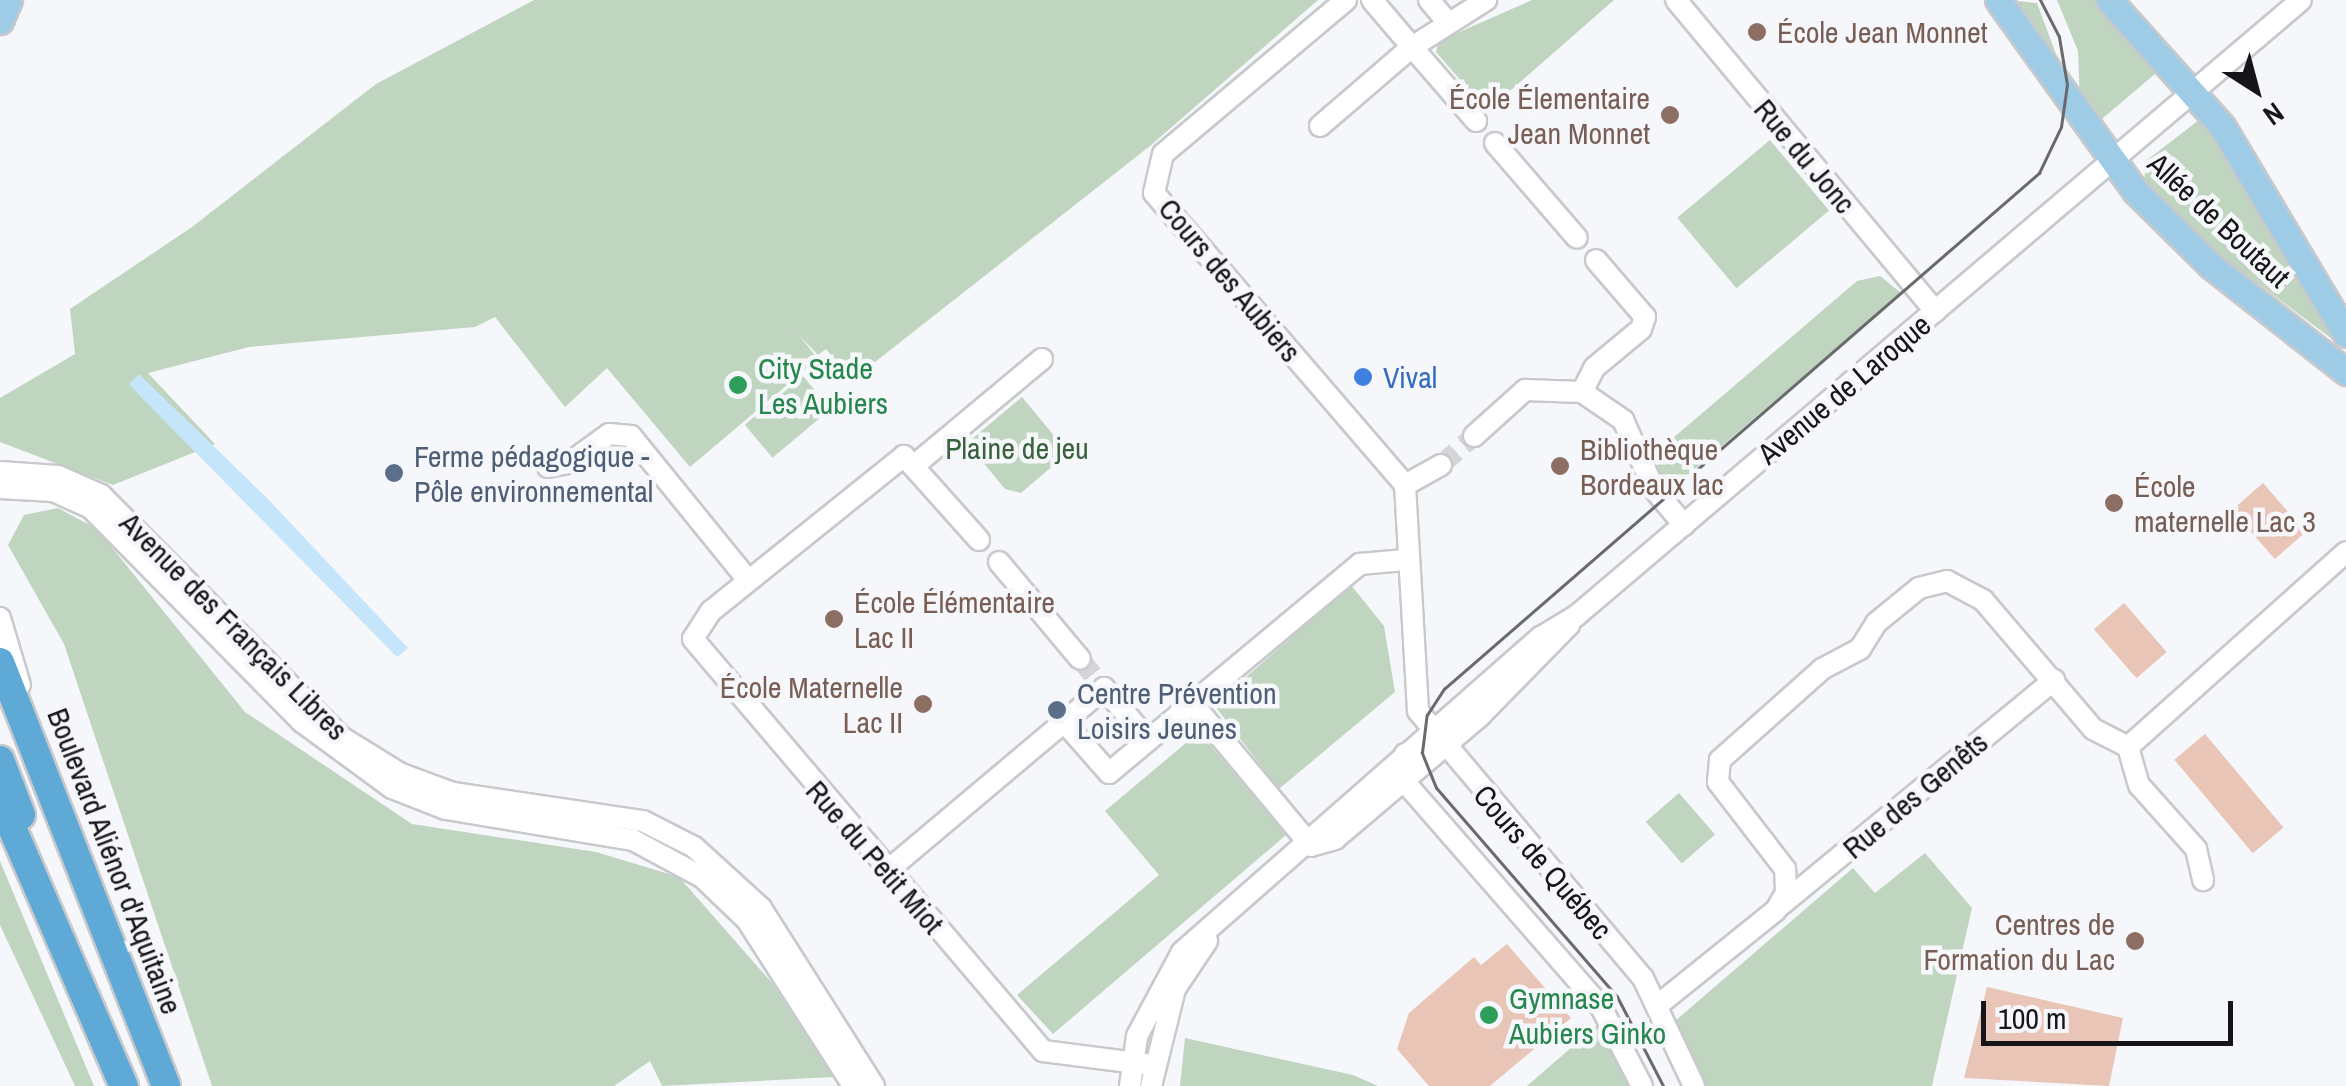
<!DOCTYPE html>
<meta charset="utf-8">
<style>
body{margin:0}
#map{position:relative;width:2346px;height:1086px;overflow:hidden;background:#f6f7fb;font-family:"Archivo Narrow",sans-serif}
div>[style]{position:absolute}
.green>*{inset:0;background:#bfd5c0;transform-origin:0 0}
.water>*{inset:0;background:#c5e5fb}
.building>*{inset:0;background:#e8c5b7;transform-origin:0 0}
.minor-tunnel>*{height:20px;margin-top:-10px;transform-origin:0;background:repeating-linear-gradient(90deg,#d4d5d9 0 20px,transparent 0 30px)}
.roads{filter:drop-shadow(2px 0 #c8c9cc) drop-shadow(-2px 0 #c8c9cc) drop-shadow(0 2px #c8c9cc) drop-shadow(0 -2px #c8c9cc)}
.minor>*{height:20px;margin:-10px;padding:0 10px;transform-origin:10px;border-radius:10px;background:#fff}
.major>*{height:25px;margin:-12.5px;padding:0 12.5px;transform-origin:12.5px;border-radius:12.5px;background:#9ecbe6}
.highway>*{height:28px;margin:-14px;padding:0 14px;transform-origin:14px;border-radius:14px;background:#5ea9d6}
.tram>*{height:2.5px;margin:-1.25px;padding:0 1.25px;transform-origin:1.25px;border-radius:1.25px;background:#696a6c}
.dots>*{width:28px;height:28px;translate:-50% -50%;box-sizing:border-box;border:5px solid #f6f7fb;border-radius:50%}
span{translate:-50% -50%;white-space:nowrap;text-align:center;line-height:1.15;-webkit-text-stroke:9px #f6f7fb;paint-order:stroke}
.education-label{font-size:30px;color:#785e54}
.left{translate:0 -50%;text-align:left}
.right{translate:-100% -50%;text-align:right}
.street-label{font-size:30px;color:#161618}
.leisure-label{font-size:30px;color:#27864d}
.shop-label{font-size:30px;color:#366cbe}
.park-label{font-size:30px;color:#39623d}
.service-label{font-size:30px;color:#4e5e75}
.north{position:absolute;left:2206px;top:40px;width:100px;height:100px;-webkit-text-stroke:8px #f6f7fb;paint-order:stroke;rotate:144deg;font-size:28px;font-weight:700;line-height:40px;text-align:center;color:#161618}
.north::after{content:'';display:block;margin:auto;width:35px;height:45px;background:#161618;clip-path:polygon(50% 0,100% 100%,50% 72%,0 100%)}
.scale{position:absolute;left:1981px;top:1001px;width:252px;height:45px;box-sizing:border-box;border:5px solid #161618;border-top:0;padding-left:12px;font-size:30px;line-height:35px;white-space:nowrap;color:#161618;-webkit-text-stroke:8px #f6f7fb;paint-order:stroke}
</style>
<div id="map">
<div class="green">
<i style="clip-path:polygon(534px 0,1318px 0,1150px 146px,875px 362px,835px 360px,826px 349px,818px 355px,799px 335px,818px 359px,690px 467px,607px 368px,565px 407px,495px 317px,475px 327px,249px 347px,148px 373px,215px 444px,113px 485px,0 442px,0 398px,75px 354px,70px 309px,192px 227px,376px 84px)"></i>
<i style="clip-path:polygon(1532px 0,1614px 0,1487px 111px,1436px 52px,1439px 41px)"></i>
<i style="clip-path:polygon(2009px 0,2037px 3px,2063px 73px)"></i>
<i style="clip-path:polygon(2057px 0,2095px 0,2162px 68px,2096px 124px,2080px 103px,2078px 51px)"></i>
<i style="clip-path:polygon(2199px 120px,2267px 213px,2336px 342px,2221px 256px,2144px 180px,2147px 160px)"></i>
<i style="left:1770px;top:140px;width:92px;height:121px;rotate:50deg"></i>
<i style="clip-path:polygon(1880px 276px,1901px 293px,1668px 492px,1657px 466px,1666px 444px,1857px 281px)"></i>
<i style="left:803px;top:376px;width:43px;height:76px;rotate:50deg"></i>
<i style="clip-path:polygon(1022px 397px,1056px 438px,1062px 458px,1021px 493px,1005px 489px,967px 443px)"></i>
<i style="clip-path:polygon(58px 508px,97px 529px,245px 712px,412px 824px,596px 852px,679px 877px,772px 983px,833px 1077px,662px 1086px,650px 1061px,614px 1086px,212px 1086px,64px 644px,8px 545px,24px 515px)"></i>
<i style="clip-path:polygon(1351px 585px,1384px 626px,1395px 692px,1279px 789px,1214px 705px)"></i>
<i style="clip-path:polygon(1199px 732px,1286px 835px,1053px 1034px,1017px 995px,1159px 875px,1105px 811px)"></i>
<i style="left:1679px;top:793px;width:55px;height:44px;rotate:49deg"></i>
<i style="clip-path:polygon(1925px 853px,1972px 908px,1932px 1086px,1703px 1086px,1675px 1021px,1853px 868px,1875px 893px)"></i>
<i style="clip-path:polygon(0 861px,94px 1086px,75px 1086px,0 925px)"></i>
<i style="clip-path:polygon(1602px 1021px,1635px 1086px,1527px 1086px)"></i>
<i style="clip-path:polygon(1185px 1038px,1353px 1075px,1378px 1086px,1180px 1086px)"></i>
</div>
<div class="water">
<i style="clip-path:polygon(139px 374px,266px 497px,408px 648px,397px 657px,140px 396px,129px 384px)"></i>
</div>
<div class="building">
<i style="left:2263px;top:483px;width:65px;height:41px;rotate:49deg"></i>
<i style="left:2124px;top:603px;width:65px;height:40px;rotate:49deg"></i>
<i style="left:2205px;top:734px;width:122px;height:40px;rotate:50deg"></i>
<i style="clip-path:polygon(1507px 944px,1571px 1018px,1490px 1086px,1429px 1086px,1397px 1049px,1409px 1013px,1474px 957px,1481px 965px)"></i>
<i style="clip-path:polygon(1987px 987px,2123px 1018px,2109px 1086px,1964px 1078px)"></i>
</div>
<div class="minor-tunnel">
<i style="left:1441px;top:465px;width:44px;rotate:-41.3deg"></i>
<i style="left:1080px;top:659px;width:28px;rotate:51deg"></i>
</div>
<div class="roads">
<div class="minor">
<i style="left:1346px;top:0;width:239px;rotate:139.9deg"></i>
<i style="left:1163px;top:154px;width:40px;rotate:103deg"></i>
<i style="left:1154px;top:193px;width:385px;rotate:49.3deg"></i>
<i style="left:1372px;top:0;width:62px;rotate:49.6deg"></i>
<i style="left:1412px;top:47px;width:88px;rotate:-32.4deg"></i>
<i style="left:1429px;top:0;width:26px;rotate:50deg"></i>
<i style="left:1676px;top:0;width:405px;rotate:50.2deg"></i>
<i style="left:1320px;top:126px;width:121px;rotate:-40.7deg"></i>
<i style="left:1412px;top:47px;width:98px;rotate:49.1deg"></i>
<i style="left:1495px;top:143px;width:125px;rotate:49.2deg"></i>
<i style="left:1582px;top:392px;width:27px;rotate:-63deg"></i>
<i style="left:1594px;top:368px;width:61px;rotate:-39.7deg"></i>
<i style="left:1641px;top:329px;width:13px;rotate:-72deg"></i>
<i style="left:1645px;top:317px;width:75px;rotate:-130.7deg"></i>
<i style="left:1474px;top:436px;width:69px;rotate:-42deg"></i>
<i style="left:1525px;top:390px;width:57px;rotate:2deg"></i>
<i style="left:1582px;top:392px;width:50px;rotate:34.3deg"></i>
<i style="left:1623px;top:420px;width:76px;rotate:65.8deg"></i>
<i style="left:1654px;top:489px;width:47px;rotate:50.2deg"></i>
<i style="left:916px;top:464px;width:164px;rotate:-39.8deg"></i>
<i style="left:1441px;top:465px;width:41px;rotate:150.9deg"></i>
<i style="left:1405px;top:485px;width:226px;rotate:86.7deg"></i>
<i style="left:1418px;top:711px;width:349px;rotate:49.9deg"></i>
<i style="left:1643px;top:978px;width:119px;rotate:64.7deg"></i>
<i style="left:548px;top:467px;width:21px;rotate:-11deg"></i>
<i style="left:569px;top:463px;width:49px;rotate:-35.9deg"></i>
<i style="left:609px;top:434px;width:22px;rotate:5deg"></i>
<i style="left:631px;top:436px;width:186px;rotate:50.9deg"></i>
<i style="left:0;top:472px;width:58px;rotate:3.9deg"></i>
<i style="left:58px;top:476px;width:47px;rotate:23.8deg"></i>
<i style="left:101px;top:495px;width:341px;rotate:45.2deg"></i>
<i style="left:341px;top:737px;width:70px;rotate:31.7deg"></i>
<i style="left:401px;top:774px;width:55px;rotate:20.1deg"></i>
<i style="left:453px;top:793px;width:192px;rotate:8.4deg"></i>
<i style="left:643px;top:821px;width:57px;rotate:27deg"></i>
<i style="left:694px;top:847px;width:91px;rotate:42.3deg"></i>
<i style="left:761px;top:908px;width:211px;rotate:57.6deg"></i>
<i style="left:0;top:488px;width:53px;rotate:3.2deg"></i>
<i style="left:53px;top:491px;width:42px;rotate:24.1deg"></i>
<i style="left:91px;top:508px;width:301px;rotate:45.4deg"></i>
<i style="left:302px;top:722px;width:112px;rotate:36.3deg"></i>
<i style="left:392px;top:788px;width:58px;rotate:21.3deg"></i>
<i style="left:446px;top:809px;width:190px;rotate:9.4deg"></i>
<i style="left:633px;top:840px;width:78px;rotate:28.2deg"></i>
<i style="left:702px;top:877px;width:62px;rotate:43.7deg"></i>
<i style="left:747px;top:920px;width:197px;rotate:57.4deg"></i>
<i style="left:979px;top:540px;width:113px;rotate:-131.8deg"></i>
<i style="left:904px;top:456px;width:248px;rotate:141.2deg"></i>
<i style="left:711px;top:611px;width:33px;rotate:123deg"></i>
<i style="left:693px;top:639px;width:541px;rotate:49.65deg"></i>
<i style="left:1043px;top:1051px;width:110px;rotate:7.3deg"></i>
<i style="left:999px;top:562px;width:126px;rotate:50.1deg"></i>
<i style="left:0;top:618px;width:70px;rotate:73.4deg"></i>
<i style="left:1192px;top:703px;width:186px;rotate:50.2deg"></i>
<i style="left:1064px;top:722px;width:68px;rotate:48.6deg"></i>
<i style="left:1109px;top:773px;width:327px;rotate:-39.8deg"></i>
<i style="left:1360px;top:564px;width:45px;rotate:-5.1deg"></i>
<i style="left:2128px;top:747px;width:292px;rotate:-41.8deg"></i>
<i style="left:2128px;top:747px;width:40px;rotate:74deg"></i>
<i style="left:2139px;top:785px;width:86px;rotate:48.3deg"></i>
<i style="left:2196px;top:849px;width:32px;rotate:77deg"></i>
<i style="left:1405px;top:754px;width:26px;rotate:94deg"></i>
<i style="left:1403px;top:780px;width:301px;rotate:48.9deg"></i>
<i style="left:1601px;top:1007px;width:89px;rotate:62.6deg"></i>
<i style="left:1311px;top:846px;width:25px;rotate:-16deg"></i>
<i style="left:1335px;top:839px;width:189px;rotate:-40.3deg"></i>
<i style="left:1479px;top:717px;width:129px;rotate:-45.6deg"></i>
<i style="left:887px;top:871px;width:284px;rotate:-40.1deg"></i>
<i style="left:1104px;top:688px;width:68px;rotate:49.8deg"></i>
<i style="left:1781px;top:905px;width:354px;rotate:-39.5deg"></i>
<i style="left:1658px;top:1005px;width:151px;rotate:-38.8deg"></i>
<i style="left:1776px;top:910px;width:20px;rotate:-60deg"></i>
<i style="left:1786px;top:893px;width:24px;rotate:-92deg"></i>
<i style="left:1785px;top:869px;width:110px;rotate:-127.6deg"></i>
<i style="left:1718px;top:782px;width:22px;rotate:-85deg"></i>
<i style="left:1720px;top:760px;width:137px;rotate:-41.7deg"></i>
<i style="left:1822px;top:669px;width:43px;rotate:-27.8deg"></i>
<i style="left:1860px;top:649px;width:31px;rotate:-58deg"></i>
<i style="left:1876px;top:623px;width:55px;rotate:-39.1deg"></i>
<i style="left:1919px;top:588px;width:29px;rotate:-14deg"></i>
<i style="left:1947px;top:581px;width:41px;rotate:27.8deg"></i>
<i style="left:1983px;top:600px;width:170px;rotate:49.5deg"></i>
<i style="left:2093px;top:729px;width:39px;rotate:27deg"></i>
<i style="left:1130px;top:1086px;width:50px;rotate:-82deg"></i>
<i style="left:1137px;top:1036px;width:95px;rotate:-61.8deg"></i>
<i style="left:1182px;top:952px;width:478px;rotate:-41.3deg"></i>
<i style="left:1541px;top:637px;width:41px;rotate:-31deg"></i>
<i style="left:1576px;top:616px;width:951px;rotate:-40.35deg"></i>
<i style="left:1151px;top:1086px;width:100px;rotate:-76.1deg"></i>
<i style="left:1175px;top:989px;width:58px;rotate:-56.3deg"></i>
</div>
<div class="major">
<i style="left:1998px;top:0;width:235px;rotate:54.3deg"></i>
<i style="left:2135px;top:191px;width:107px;rotate:44.6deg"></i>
<i style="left:2211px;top:266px;width:172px;rotate:38.1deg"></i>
<i style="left:2109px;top:0;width:169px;rotate:48.1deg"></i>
<i style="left:2222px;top:126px;width:242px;rotate:59.2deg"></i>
<i style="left:0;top:21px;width:23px;rotate:-67deg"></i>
</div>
<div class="highway">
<i style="left:0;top:662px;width:455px;rotate:68.6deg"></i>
<i style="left:0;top:760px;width:59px;rotate:69.1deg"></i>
<i style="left:0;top:800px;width:312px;rotate:66.6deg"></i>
</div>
</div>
<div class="tram">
<i style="left:1663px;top:1086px;width:100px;rotate:-117.3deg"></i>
<i style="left:1617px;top:997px;width:276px;rotate:-130.9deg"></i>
<i style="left:1436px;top:788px;width:38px;rotate:-112deg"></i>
<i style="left:1422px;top:753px;width:38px;rotate:-83deg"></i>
<i style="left:1427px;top:715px;width:31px;rotate:-57deg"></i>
<i style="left:1444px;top:689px;width:788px;rotate:-40.93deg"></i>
<i style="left:2039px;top:173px;width:51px;rotate:-64.4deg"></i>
<i style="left:2061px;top:127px;width:42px;rotate:-81.9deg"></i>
<i style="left:2067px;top:85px;width:49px;rotate:-99.5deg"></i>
<i style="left:2059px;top:37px;width:42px;rotate:-117.2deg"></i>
</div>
<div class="dots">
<i style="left:1757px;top:32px;background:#8d6e63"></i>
<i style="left:1670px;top:115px;background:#8d6e63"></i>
<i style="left:1363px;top:377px;background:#3f7fe0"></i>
<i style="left:738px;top:385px;background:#2e9e5b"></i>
<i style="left:1560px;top:466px;background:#8d6e63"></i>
<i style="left:394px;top:473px;background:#5c6f8a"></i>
<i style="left:2114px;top:503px;background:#8d6e63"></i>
<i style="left:834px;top:619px;background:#8d6e63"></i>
<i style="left:923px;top:704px;background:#8d6e63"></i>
<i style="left:1057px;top:710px;background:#5c6f8a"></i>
<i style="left:2135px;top:941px;background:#8d6e63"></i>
<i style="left:1489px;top:1015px;background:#2e9e5b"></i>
</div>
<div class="education-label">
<span class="left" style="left:1777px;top:32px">École Jean Monnet</span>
<span class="right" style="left:1650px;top:115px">École Élementaire<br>Jean Monnet</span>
<span class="left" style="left:1580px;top:466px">Bibliothèque<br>Bordeaux lac</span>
<span class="left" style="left:2134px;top:503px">École<br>maternelle Lac 3</span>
<span class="left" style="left:854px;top:619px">École Élémentaire<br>Lac II</span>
<span class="right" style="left:903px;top:704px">École Maternelle<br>Lac II</span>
<span class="right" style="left:2115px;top:941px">Centres de<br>Formation du Lac</span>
</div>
<div class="street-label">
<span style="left:1805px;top:156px;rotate:50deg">Rue du Jonc</span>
<span style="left:2219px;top:220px;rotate:43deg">Allée de Boutaut</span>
<span style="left:1230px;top:280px;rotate:50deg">Cours des Aubiers</span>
<span style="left:1844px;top:389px;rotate:-40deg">Avenue de Laroque</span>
<span style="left:234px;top:626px;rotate:45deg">Avenue des Français Libres</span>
<span style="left:1915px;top:795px;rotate:-40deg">Rue des Genêts</span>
<span style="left:875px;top:857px;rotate:49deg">Rue du Petit Miot</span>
<span style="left:115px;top:861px;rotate:69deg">Boulevard Aliénor d'Aquitaine</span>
<span style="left:1543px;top:862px;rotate:49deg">Cours de Québec</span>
</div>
<div class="leisure-label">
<span class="left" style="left:758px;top:385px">City Stade<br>Les Aubiers</span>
<span class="left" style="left:1509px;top:1015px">Gymnase<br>Aubiers Ginko</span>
</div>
<div class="shop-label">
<span class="left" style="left:1383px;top:377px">Vival</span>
</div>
<div class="park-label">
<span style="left:1017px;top:448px">Plaine de jeu</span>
</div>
<div class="service-label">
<span class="left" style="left:414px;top:473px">Ferme pédagogique -<br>Pôle environnemental</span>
<span class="left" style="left:1077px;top:710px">Centre Prévention<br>Loisirs Jeunes</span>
</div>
<div class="north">N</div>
<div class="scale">100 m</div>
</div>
